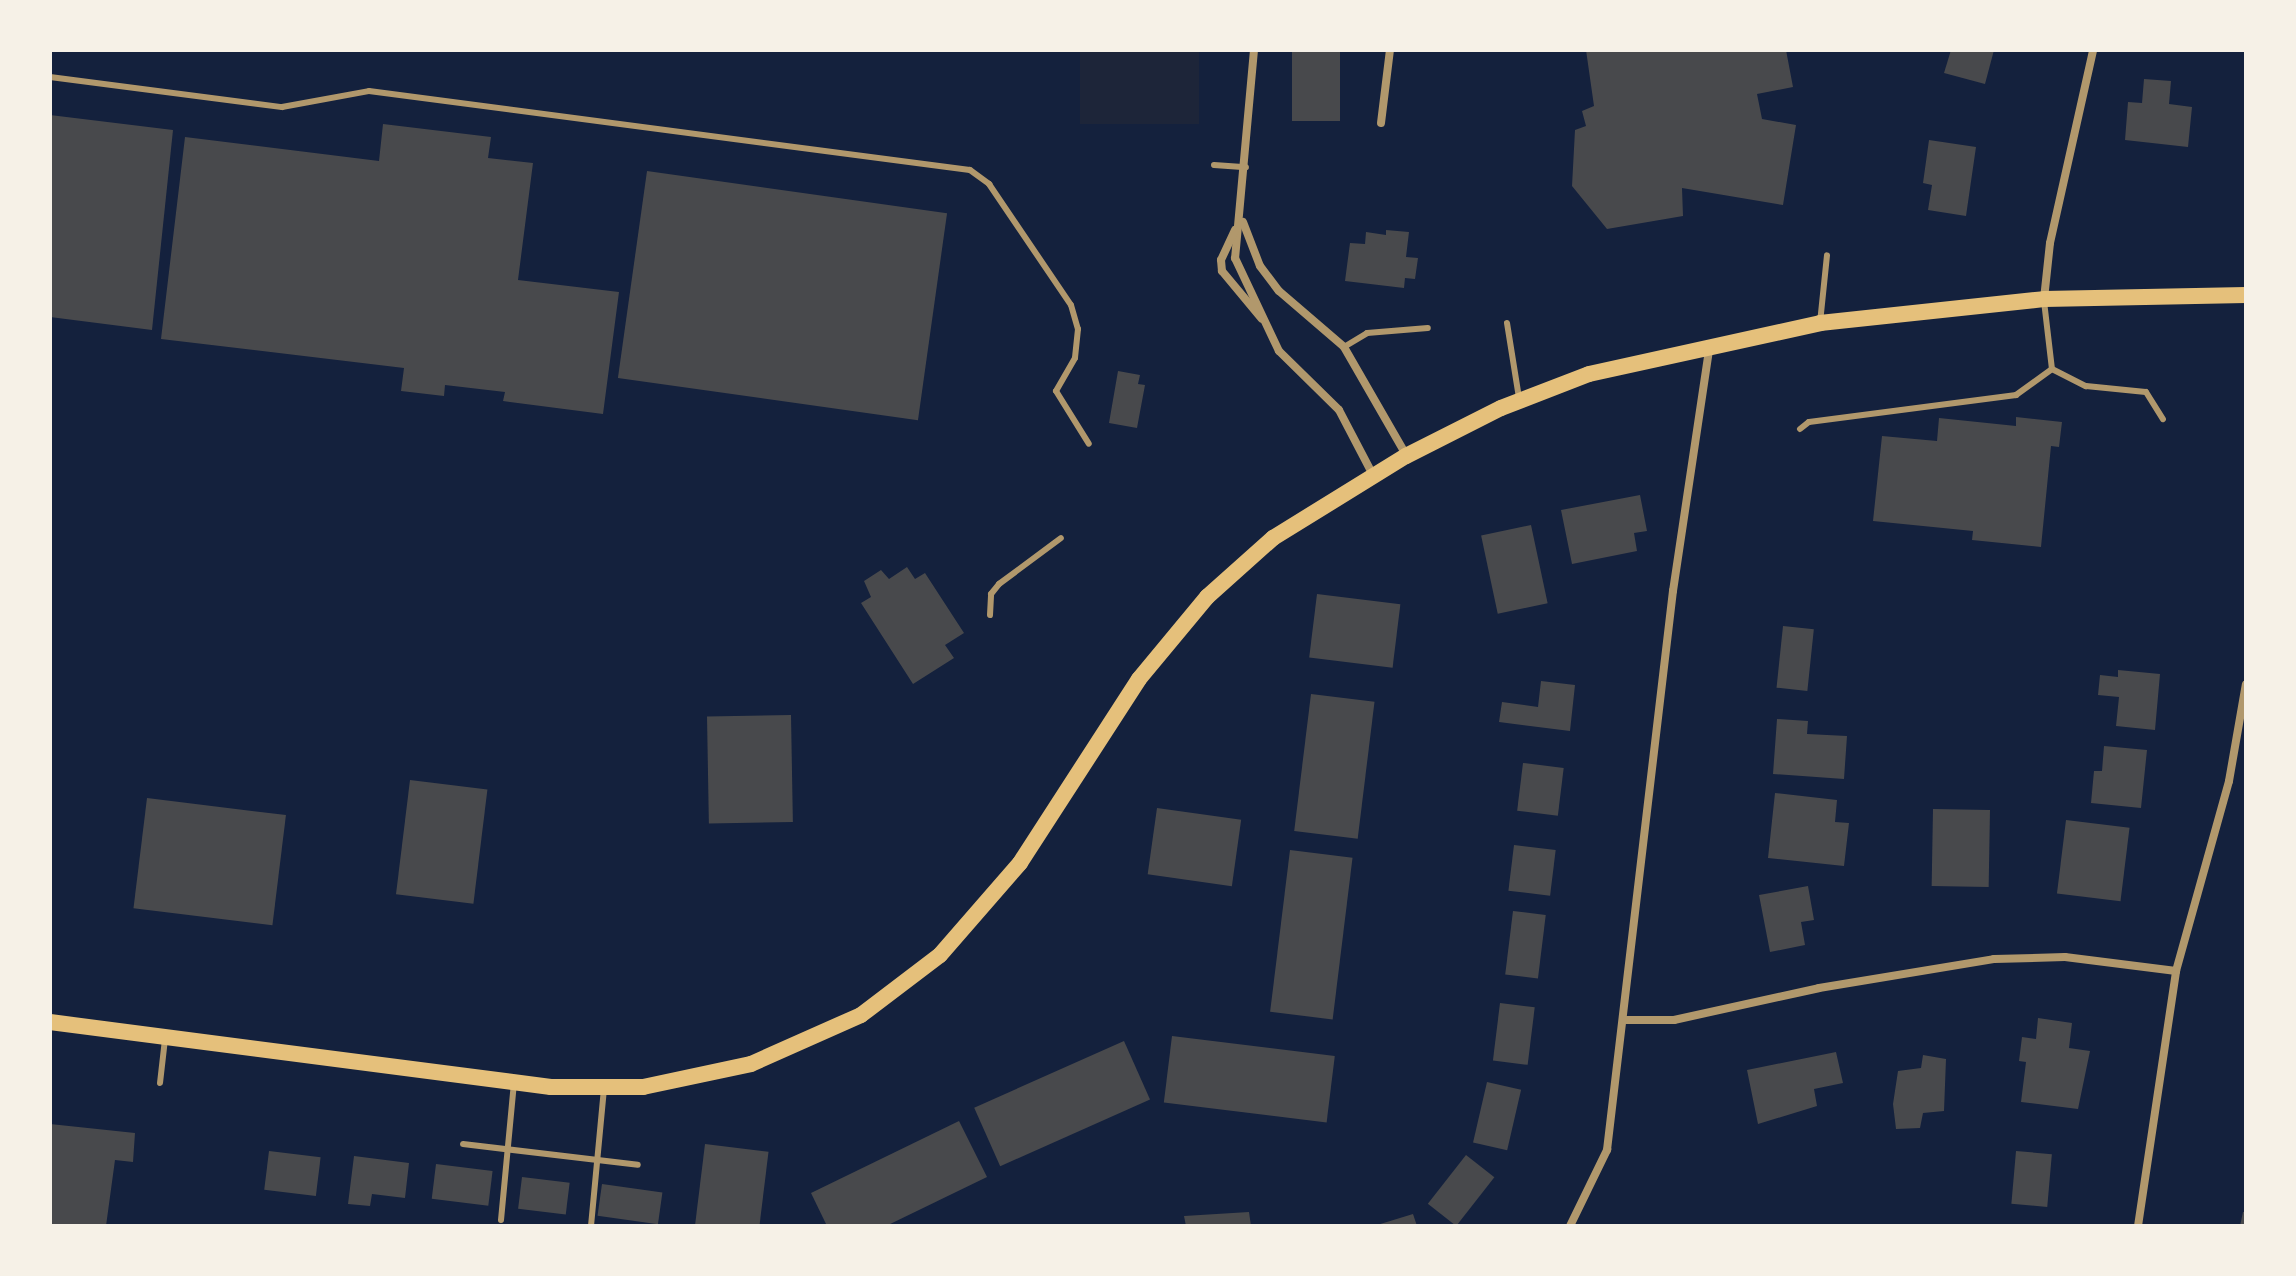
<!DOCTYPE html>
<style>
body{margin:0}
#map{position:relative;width:2296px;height:1276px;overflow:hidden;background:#14213d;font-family:"Nunito Sans",sans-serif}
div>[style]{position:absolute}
.green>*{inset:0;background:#1d2539;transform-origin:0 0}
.building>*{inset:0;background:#48494c;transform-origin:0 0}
.service>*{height:6px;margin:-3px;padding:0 3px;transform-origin:3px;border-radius:3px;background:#b1986c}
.minor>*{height:8px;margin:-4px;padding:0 4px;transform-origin:4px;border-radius:4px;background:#b1986c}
.secondary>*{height:16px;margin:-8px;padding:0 8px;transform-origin:8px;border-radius:8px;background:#e5c07b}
span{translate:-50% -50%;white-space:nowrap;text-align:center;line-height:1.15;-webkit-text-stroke:6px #f6f1e7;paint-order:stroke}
.frame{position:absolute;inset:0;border:52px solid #f6f1e7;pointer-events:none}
</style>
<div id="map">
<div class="green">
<i style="left:1080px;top:50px;width:119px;height:74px"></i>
</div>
<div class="building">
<i style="left:1292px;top:50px;width:48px;height:71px"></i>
<i style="clip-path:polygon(1586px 50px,1786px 50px,1793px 87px,1757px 94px,1762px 119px,1796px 125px,1783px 205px,1682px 188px,1683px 216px,1607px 229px,1572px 186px,1575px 130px,1586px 126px,1582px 111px,1594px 106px)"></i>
<i style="clip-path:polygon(1951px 50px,1994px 50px,1985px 84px,1944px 73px)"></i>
<i style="clip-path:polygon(2144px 79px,2171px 81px,2169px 104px,2192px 107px,2188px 147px,2125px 140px,2128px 102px,2142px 103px)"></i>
<i style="clip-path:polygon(50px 115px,173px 130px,152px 330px,50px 317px)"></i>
<i style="clip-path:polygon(383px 124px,491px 137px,488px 158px,533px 163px,518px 280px,619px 292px,603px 414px,503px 401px,505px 392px,445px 385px,444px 396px,401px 391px,404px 368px,161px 339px,185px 137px,379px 161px)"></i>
<i style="clip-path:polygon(1929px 140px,1976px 147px,1966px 216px,1928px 210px,1932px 185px,1923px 183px)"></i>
<i style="left:647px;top:171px;width:303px;height:209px;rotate:8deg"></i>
<i style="clip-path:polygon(1386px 230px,1409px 232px,1406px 257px,1418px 258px,1415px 279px,1405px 278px,1404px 288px,1345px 281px,1350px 243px,1365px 244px,1366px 232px,1386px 235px)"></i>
<i style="clip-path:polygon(1118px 371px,1140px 375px,1138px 384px,1145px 385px,1137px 428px,1109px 423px)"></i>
<i style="clip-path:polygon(2016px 417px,2062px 422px,2059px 447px,2051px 446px,2041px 547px,1972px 540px,1973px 531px,1873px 521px,1882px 436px,1937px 441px,1939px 418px,2016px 426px)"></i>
<i style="clip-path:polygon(1640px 495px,1647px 531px,1634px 533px,1637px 551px,1572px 564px,1561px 510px)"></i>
<i style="left:1531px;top:525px;width:80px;height:51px;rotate:78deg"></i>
<i style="clip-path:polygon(907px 567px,915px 579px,925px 573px,964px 633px,945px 645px,954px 658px,913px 684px,861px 603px,871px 597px,864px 581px,881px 570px,889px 579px)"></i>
<i style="left:1317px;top:594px;width:84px;height:64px;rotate:7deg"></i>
<i style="left:1783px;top:626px;width:31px;height:62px;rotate:6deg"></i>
<i style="clip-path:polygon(2118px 670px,2160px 674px,2155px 730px,2116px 726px,2119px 697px,2098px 695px,2100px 675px,2118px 677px)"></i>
<i style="clip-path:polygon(1541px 681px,1575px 685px,1570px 731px,1499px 722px,1502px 702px,1538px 707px)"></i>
<i style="left:1311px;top:694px;width:64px;height:138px;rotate:7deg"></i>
<i style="left:791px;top:715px;width:107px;height:84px;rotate:89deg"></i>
<i style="clip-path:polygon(1777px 719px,1808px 721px,1807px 734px,1847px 736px,1844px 779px,1773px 774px)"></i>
<i style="clip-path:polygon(2104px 746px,2147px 750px,2141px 808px,2091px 803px,2094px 771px,2102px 771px)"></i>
<i style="left:1523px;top:763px;width:41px;height:48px;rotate:7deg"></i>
<i style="left:410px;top:780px;width:78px;height:115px;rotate:7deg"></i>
<i style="clip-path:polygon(1775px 793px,1837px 800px,1835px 822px,1849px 823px,1844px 866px,1768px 858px)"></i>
<i style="left:147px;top:798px;width:140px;height:111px;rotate:7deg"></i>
<i style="left:1157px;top:808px;width:85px;height:67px;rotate:8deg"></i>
<i style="left:1933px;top:809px;width:57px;height:77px;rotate:1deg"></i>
<i style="left:2066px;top:820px;width:64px;height:74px;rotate:7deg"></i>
<i style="left:1514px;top:845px;width:42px;height:46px;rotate:7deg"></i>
<i style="left:1290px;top:850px;width:63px;height:163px;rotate:7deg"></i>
<i style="clip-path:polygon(1808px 886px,1814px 920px,1801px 922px,1805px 945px,1770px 952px,1759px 895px)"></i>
<i style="left:1513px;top:911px;width:33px;height:64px;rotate:7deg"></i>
<i style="left:1500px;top:1003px;width:35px;height:58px;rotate:7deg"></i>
<i style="clip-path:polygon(2038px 1018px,2072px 1023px,2069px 1048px,2090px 1051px,2078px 1109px,2021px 1102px,2026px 1062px,2019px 1061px,2022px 1037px,2036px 1039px)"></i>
<i style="left:1172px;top:1036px;width:164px;height:67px;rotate:7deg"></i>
<i style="left:1124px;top:1041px;width:64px;height:164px;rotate:66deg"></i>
<i style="clip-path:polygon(1836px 1052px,1843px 1083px,1814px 1089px,1817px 1106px,1758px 1124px,1747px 1070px)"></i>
<i style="clip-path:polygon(1923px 1055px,1946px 1059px,1944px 1111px,1923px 1113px,1920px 1128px,1896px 1129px,1893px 1104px,1898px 1071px,1921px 1068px)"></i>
<i style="left:1487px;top:1082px;width:35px;height:62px;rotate:13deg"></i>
<i style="clip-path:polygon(959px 1121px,987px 1177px,886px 1226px,827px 1226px,811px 1193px)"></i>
<i style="clip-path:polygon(50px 1124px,135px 1133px,133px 1162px,115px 1160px,106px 1226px,50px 1226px)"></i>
<i style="left:705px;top:1144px;width:64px;height:83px;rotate:7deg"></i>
<i style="left:269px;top:1151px;width:52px;height:39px;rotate:7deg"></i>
<i style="left:2016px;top:1151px;width:36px;height:53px;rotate:5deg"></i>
<i style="left:1466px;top:1155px;width:36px;height:62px;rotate:38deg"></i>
<i style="clip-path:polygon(354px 1156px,409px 1163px,405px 1198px,372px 1194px,370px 1206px,348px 1204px)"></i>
<i style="left:436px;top:1164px;width:57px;height:35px;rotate:7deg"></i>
<i style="left:522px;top:1177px;width:48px;height:32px;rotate:7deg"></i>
<i style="left:602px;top:1184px;width:61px;height:32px;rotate:8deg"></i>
<i style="clip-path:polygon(1249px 1212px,1251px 1226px,1186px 1226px,1184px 1216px)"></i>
<i style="clip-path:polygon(2243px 1212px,2246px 1212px,2246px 1226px,2240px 1226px)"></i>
<i style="clip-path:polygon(1413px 1214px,1417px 1226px,1378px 1226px,1377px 1225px)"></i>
</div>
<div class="service">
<i style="left:50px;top:77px;width:234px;rotate:7.4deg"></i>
<i style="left:282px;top:107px;width:88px;rotate:-10.4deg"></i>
<i style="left:369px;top:91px;width:606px;rotate:7.49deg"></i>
<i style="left:970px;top:170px;width:24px;rotate:36deg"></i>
<i style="left:989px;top:184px;width:146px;rotate:55.9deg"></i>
<i style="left:1071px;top:305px;width:25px;rotate:74deg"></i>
<i style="left:1078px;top:329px;width:29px;rotate:96deg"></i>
<i style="left:1075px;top:358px;width:38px;rotate:120deg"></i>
<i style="left:1056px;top:391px;width:62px;rotate:58.1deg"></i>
<i style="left:1214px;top:165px;width:32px;rotate:4deg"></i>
<i style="left:2044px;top:301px;width:68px;rotate:83.3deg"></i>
<i style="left:1507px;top:323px;width:76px;rotate:80.9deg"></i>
<i style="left:1820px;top:323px;width:68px;rotate:-84.1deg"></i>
<i style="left:1344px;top:347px;width:27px;rotate:-31deg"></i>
<i style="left:1367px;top:333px;width:61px;rotate:-4.7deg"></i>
<i style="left:2052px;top:369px;width:38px;rotate:27deg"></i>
<i style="left:2086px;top:386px;width:60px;rotate:5.7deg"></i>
<i style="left:2146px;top:392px;width:32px;rotate:58deg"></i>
<i style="left:1800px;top:429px;width:11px;rotate:-38deg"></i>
<i style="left:1809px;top:422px;width:209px;rotate:-7.4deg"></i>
<i style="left:2016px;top:395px;width:44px;rotate:-35.8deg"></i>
<i style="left:990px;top:615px;width:21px;rotate:-87deg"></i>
<i style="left:991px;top:594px;width:13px;rotate:-51deg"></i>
<i style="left:999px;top:584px;width:77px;rotate:-36.6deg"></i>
<i style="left:160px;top:1083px;width:44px;rotate:-83.5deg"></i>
<i style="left:463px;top:1144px;width:176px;rotate:6.8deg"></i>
<i style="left:501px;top:1220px;width:139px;rotate:-84.6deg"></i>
<i style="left:591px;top:1226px;width:139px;rotate:-84.6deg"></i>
</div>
<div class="minor">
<i style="left:1254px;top:50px;width:209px;rotate:95.2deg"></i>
<i style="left:1235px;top:258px;width:103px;rotate:64.7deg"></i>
<i style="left:1279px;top:351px;width:84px;rotate:44.5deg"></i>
<i style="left:1339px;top:410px;width:73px;rotate:62.4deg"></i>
<i style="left:1381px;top:123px;width:74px;rotate:-83deg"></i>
<i style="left:1243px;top:222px;width:47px;rotate:68.9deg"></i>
<i style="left:1260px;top:266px;width:31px;rotate:53deg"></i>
<i style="left:1279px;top:291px;width:86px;rotate:40.7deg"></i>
<i style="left:1344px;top:347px;width:125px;rotate:60.1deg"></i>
<i style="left:1235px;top:230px;width:33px;rotate:115deg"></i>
<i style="left:1221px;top:260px;width:11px;rotate:85deg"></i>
<i style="left:1222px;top:271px;width:62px;rotate:50.2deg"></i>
<i style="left:2044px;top:299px;width:56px;rotate:-83.9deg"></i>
<i style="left:2050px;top:243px;width:198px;rotate:-77.4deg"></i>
<i style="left:1626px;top:1020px;width:48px"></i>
<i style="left:1674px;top:1020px;width:148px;rotate:-12.4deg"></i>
<i style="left:1819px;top:988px;width:177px;rotate:-9.4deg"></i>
<i style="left:1994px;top:959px;width:71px;rotate:-1.6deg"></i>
<i style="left:2065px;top:957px;width:112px;rotate:7.2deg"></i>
<i style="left:1570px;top:1226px;width:85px;rotate:-64deg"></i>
<i style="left:1607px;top:1150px;width:563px;rotate:-83.27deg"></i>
<i style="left:1673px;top:591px;width:244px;rotate:-81.5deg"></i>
<i style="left:2138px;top:1226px;width:258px;rotate:-81.5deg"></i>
<i style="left:2176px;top:971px;width:197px;rotate:-74.4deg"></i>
<i style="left:2229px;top:781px;width:98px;rotate:-80.1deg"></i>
</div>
<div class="secondary">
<i style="left:50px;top:1022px;width:505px;rotate:7.39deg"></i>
<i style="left:551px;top:1087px;width:92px"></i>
<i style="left:643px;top:1087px;width:110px;rotate:-12deg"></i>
<i style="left:751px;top:1064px;width:120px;rotate:-24deg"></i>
<i style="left:861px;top:1015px;width:99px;rotate:-37.2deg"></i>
<i style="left:940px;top:955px;width:122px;rotate:-49deg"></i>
<i style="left:1020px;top:863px;width:219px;rotate:-57.1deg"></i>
<i style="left:1139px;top:679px;width:107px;rotate:-50.3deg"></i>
<i style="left:1207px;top:597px;width:89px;rotate:-41.8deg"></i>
<i style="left:1273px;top:538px;width:156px;rotate:-31.7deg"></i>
<i style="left:1406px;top:456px;width:106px;rotate:-26.8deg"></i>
<i style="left:1501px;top:408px;width:94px;rotate:-21.1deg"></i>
<i style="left:1589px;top:374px;width:237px;rotate:-12.4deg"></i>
<i style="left:1820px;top:323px;width:225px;rotate:-6.1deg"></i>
<i style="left:2044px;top:299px;width:202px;rotate:-1.1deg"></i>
</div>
<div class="frame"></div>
</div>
